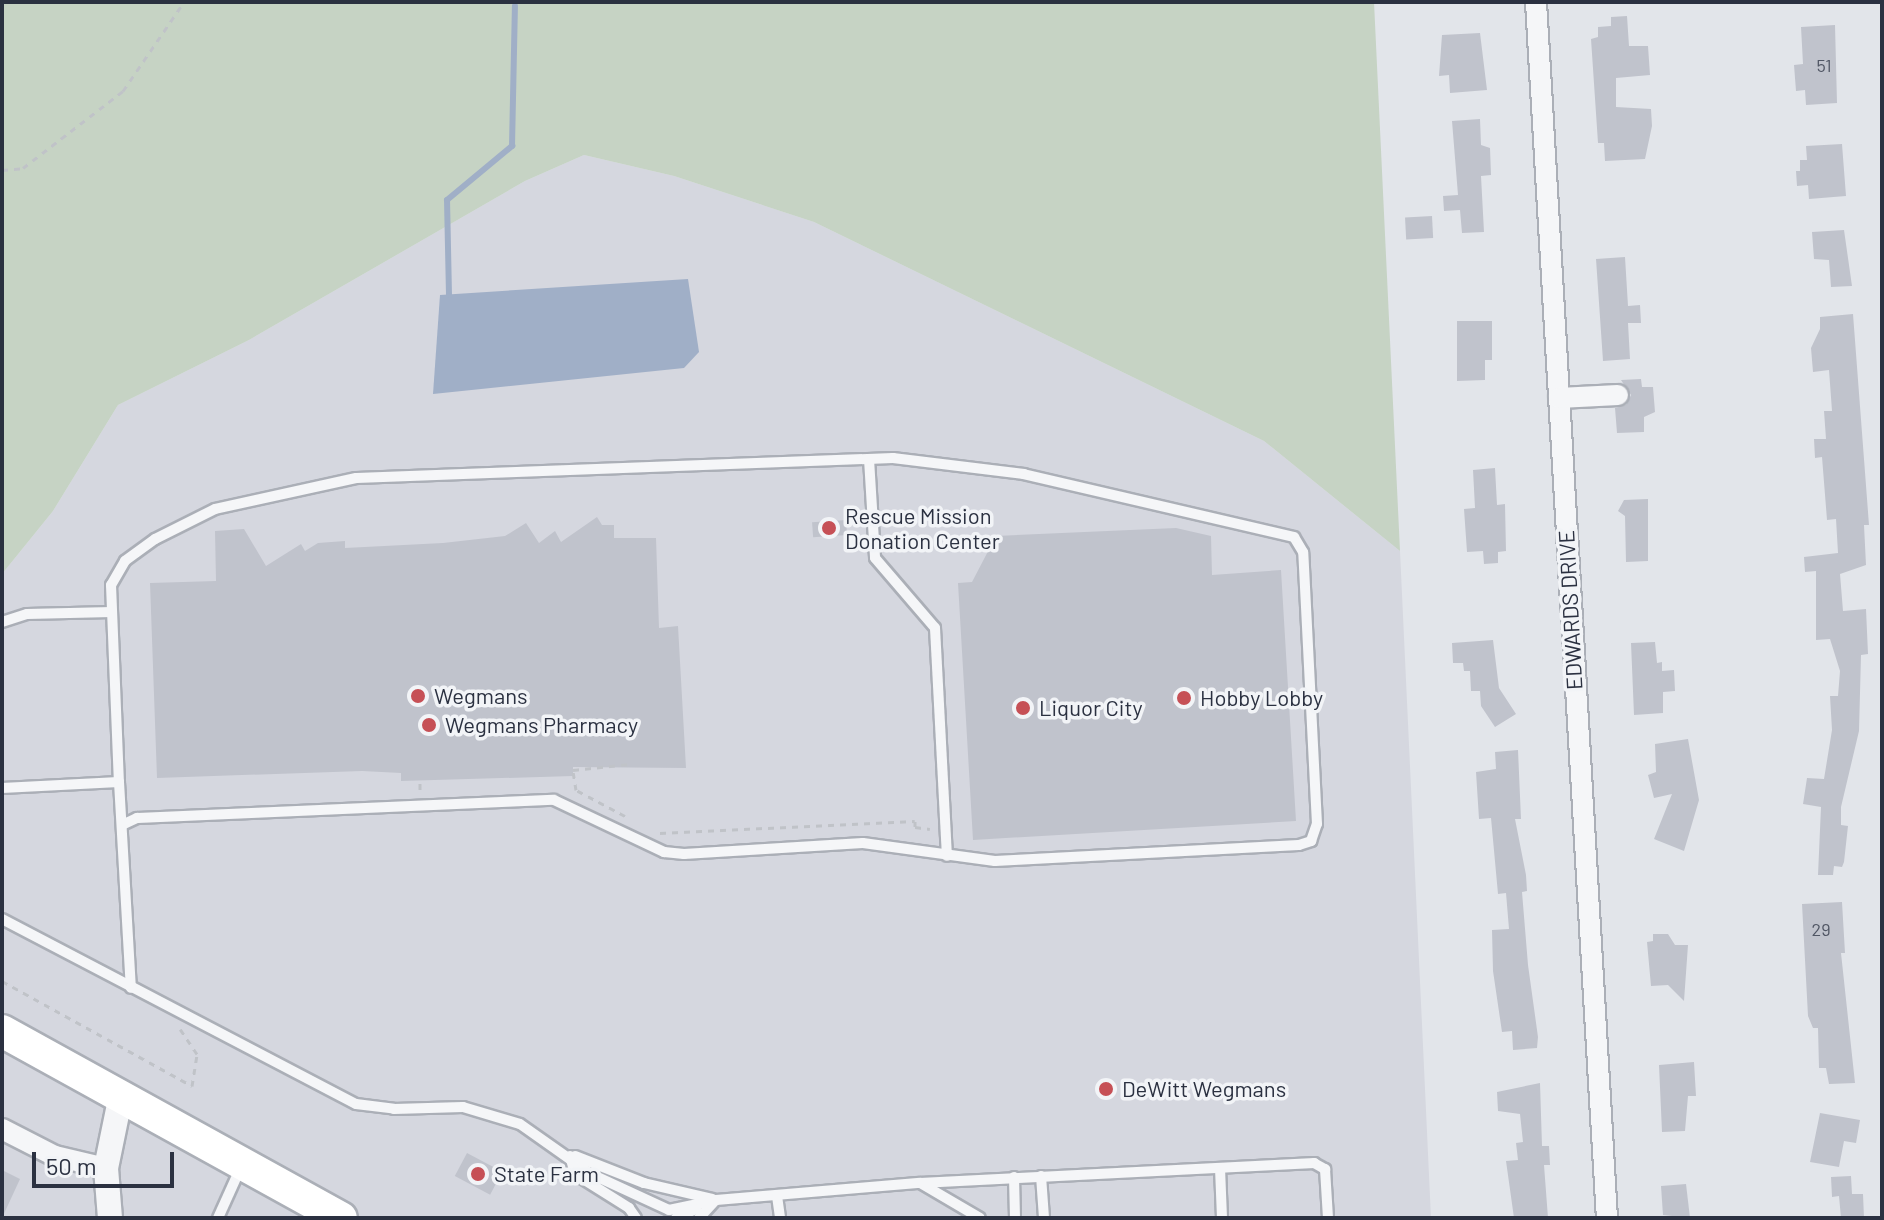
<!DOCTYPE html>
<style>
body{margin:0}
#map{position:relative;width:1884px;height:1220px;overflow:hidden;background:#e2e5ea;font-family:Barlow,sans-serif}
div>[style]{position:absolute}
.built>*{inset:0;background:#d5d7df}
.green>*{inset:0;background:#c6d3c4}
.water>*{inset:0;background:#a0afc7}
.stream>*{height:6px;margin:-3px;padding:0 3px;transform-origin:3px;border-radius:3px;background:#a0afc7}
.building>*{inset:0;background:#c0c3cc;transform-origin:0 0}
.path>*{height:3px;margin-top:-1.5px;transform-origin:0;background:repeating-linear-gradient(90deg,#c0c3c8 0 6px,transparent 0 12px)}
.roads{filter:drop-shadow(2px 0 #abafb7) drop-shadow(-2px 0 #abafb7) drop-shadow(0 2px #abafb7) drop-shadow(0 -2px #abafb7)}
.service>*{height:10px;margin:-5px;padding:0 5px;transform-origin:5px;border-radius:5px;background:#f5f6f8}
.minor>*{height:20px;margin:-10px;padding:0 10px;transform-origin:10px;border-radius:10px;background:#f5f6f8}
.tertiary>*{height:24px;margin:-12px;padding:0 12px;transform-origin:12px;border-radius:12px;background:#f5f6f8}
.trunk>*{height:32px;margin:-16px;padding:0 16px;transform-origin:16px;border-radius:16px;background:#fff}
.dots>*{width:22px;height:22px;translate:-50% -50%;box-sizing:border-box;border:4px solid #f2f4f7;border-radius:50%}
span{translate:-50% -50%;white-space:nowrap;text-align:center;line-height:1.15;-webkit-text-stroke:7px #f2f4f7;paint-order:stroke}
.number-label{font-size:18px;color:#505664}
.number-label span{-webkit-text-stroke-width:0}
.poi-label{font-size:22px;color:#2b3141}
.left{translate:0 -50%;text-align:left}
.street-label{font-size:22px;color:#2b3141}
.frame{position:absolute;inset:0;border:4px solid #2b3141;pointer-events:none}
.scale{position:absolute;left:32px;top:1152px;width:142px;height:36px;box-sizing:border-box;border:4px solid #2b3141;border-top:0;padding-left:10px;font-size:24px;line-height:28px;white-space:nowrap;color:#2b3141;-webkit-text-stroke:6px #f2f4f7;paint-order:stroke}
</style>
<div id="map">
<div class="built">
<i style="clip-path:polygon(584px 155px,674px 176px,814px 222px,1264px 441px,1400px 551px,1431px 1218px,2px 1218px,2px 574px,53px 511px,118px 405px,249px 340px,525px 181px)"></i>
</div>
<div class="green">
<i style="clip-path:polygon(2px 2px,1374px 2px,1400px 551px,1264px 441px,814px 222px,674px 176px,584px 155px,525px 181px,249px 340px,118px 405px,53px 511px,2px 574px)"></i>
</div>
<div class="water">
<i style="clip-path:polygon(688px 279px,699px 352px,684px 368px,433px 394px,440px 295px)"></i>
</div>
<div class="stream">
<i style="left:449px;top:295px;width:95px;rotate:-91.2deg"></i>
<i style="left:447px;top:200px;width:85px;rotate:-39.7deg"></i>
<i style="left:512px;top:146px;width:140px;rotate:-88.8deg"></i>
</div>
<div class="building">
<i style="clip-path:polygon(1627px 16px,1629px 46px,1648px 46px,1650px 75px,1616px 78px,1616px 107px,1651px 109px,1652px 126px,1645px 159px,1605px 161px,1604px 143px,1598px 143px,1591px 39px,1598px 37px,1598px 27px,1611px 26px,1611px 17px)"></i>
<i style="clip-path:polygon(1835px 25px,1837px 103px,1806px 105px,1805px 90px,1796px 91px,1794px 65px,1803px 64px,1801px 27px)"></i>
<i style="clip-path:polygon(1480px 33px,1487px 90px,1450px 93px,1449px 75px,1439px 76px,1442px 35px)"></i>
<i style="clip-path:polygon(1480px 119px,1481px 145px,1490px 148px,1491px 175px,1481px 176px,1484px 232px,1462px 233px,1460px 210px,1444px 211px,1443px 196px,1458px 195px,1452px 121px)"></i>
<i style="clip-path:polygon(1842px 144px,1846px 196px,1809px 199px,1808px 185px,1797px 186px,1796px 171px,1800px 171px,1800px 160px,1807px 160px,1806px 146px)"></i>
<i style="left:1432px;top:216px;width:22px;height:27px;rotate:87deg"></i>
<i style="clip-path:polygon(1844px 230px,1852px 286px,1831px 287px,1829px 260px,1814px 259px,1812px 232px)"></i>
<i style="clip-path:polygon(1625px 257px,1628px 306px,1640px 305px,1641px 323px,1628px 323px,1630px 359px,1603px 361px,1596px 259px)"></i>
<i style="clip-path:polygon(1853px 314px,1869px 525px,1864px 525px,1866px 565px,1840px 574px,1843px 611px,1866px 609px,1868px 654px,1861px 655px,1859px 731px,1841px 807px,1841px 825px,1848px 826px,1844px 862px,1842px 867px,1834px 866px,1833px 875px,1818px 875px,1821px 807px,1803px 804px,1807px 778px,1824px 779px,1832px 730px,1830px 696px,1838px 696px,1840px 671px,1830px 639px,1816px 640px,1816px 571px,1805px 572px,1804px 557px,1838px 553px,1836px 519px,1827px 520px,1822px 457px,1815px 458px,1814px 439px,1826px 439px,1824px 411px,1832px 411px,1829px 370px,1813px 372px,1811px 348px,1820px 329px,1820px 317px)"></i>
<i style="clip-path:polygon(1457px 321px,1492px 321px,1492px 360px,1485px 360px,1485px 380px,1457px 381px)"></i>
<i style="clip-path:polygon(1641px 379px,1642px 387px,1653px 387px,1655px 412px,1644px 417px,1644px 432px,1617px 433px,1615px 408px,1626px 405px,1631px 395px,1621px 380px)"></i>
<i style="clip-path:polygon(1495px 468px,1497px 505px,1505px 504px,1506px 551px,1498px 552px,1498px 563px,1484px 564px,1483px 551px,1467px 552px,1464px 509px,1475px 508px,1473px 470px)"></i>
<i style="clip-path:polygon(1648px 499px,1648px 561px,1626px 562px,1625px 516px,1618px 511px,1624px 500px)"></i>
<i style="clip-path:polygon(597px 517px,602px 525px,614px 525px,614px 538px,656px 538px,659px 628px,678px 626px,686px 768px,573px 767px,573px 776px,401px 781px,401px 773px,362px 771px,157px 778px,150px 583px,216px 581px,215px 531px,244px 529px,266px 566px,301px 544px,305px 551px,318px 543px,345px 541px,345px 548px,443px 543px,505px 536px,526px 523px,539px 543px,555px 531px,561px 542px)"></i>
<i style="left:846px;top:520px;width:15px;height:34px;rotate:86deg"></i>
<i style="clip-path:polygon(1176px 528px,1211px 536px,1212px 575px,1281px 570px,1296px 821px,973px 840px,958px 583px,972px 582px,996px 536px)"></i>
<i style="clip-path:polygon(1493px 640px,1499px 688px,1516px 714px,1495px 727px,1481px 706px,1480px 691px,1471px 691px,1470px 671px,1464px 671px,1463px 663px,1453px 663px,1452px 643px)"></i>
<i style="clip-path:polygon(1655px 642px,1657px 663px,1662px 662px,1662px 671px,1674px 670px,1675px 691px,1663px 692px,1663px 713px,1634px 715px,1631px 643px)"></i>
<i style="clip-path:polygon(1688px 739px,1699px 800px,1684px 851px,1654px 839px,1672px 794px,1654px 798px,1648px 775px,1656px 772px,1655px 744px)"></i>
<i style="clip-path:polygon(1518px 750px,1521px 819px,1515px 819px,1526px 875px,1527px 891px,1522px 892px,1528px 965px,1538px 1037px,1537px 1048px,1513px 1050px,1512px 1031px,1502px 1032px,1493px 971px,1492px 930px,1509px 929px,1506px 893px,1498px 894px,1491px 818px,1479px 819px,1476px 772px,1496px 769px,1495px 752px)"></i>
<i style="clip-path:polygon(1842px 902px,1845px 953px,1841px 953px,1855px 1083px,1829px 1084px,1826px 1068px,1819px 1068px,1818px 1028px,1813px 1028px,1808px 1016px,1802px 904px)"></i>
<i style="clip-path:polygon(1653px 934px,1668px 934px,1675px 945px,1688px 945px,1684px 1001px,1668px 985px,1651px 986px,1647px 942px,1653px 941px)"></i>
<i style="clip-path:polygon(1694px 1062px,1696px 1096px,1688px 1096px,1685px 1131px,1662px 1132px,1659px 1065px)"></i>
<i style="clip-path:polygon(1540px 1083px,1542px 1146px,1549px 1146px,1550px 1165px,1544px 1165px,1548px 1218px,1514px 1218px,1506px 1161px,1518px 1160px,1516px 1143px,1523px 1142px,1520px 1114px,1498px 1111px,1497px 1092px)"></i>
<i style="clip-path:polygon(1820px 1113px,1860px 1120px,1856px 1143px,1844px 1141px,1839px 1167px,1810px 1162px)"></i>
<i style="left:467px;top:1153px;width:40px;height:26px;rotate:28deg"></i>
<i style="clip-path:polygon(2px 1170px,20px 1179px,2px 1218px)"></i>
<i style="clip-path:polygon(1851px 1176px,1852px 1194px,1863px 1194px,1864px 1218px,1841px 1218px,1839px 1196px,1832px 1197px,1831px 1177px)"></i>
<i style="clip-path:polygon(1686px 1184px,1690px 1218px,1663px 1215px,1661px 1186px)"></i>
</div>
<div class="path">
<i style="left:2px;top:170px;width:21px;rotate:-5deg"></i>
<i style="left:23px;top:168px;width:126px;rotate:-37.6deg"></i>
<i style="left:123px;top:91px;width:108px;rotate:-55.6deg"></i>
<i style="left:420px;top:790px;width:9px;rotate:-90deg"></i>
<i style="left:625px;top:816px;width:55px;rotate:-152deg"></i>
<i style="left:576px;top:790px;width:20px;rotate:-99deg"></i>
<i style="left:573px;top:770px;width:57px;rotate:-6deg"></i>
<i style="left:660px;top:833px;width:255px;rotate:-2.7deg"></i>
<i style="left:915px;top:821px;width:6px;rotate:90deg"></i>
<i style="left:915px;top:827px;width:15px;rotate:8deg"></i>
<i style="left:2px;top:981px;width:217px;rotate:28.9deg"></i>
<i style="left:192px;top:1086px;width:32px;rotate:-81deg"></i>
<i style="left:197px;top:1054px;width:30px;rotate:-124deg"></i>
</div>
<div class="roads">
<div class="service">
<i style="left:869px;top:459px;width:99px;rotate:86.5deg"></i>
<i style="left:875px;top:558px;width:92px;rotate:49.4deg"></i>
<i style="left:935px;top:628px;width:228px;rotate:87deg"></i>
<i style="left:2px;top:622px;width:26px;rotate:-18deg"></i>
<i style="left:27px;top:614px;width:85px;rotate:-1.3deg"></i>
<i style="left:2px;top:788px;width:117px;rotate:-2.9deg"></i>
<i style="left:122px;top:825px;width:17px;rotate:-25deg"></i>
<i style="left:137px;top:818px;width:417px;rotate:-2.5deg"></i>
<i style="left:554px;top:800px;width:122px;rotate:25.3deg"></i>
<i style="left:664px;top:852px;width:20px;rotate:6deg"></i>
<i style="left:684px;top:854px;width:179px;rotate:-3.5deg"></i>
<i style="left:863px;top:843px;width:133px;rotate:7.8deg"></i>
<i style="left:995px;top:861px;width:304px;rotate:-3deg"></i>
<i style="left:1299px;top:845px;width:13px;rotate:-18deg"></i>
<i style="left:1311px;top:841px;width:18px;rotate:-71deg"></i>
<i style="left:1317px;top:824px;width:272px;rotate:-92.9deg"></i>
<i style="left:1303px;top:552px;width:17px;rotate:-121deg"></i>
<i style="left:1294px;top:537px;width:277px;rotate:-166.9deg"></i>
<i style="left:1024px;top:474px;width:132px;rotate:-173deg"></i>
<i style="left:893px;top:458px;width:537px;rotate:177.87deg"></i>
<i style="left:356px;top:478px;width:144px;rotate:167.6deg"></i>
<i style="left:215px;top:509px;width:67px;rotate:153.4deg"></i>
<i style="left:155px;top:539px;width:37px;rotate:144deg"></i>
<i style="left:125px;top:561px;width:28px;rotate:120deg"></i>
<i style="left:111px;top:585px;width:197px;rotate:87.7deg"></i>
<i style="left:119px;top:782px;width:206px;rotate:86.7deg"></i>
<i style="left:2px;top:919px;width:399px;rotate:27.6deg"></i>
<i style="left:356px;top:1104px;width:38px;rotate:7deg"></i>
<i style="left:394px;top:1109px;width:69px;rotate:-1.7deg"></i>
<i style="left:463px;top:1107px;width:59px;rotate:16.6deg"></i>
<i style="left:520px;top:1124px;width:87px;rotate:35.2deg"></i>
<i style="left:591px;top:1174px;width:86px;rotate:24.8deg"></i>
<i style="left:669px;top:1210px;width:48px;rotate:-12deg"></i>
<i style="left:716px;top:1200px;width:205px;rotate:-4.8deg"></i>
<i style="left:920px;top:1183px;width:395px;rotate:-2.9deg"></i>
<i style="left:1314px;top:1163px;width:13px;rotate:29deg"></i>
<i style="left:1325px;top:1169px;width:49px;rotate:86.5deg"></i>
<i style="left:570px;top:1156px;width:19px;rotate:74deg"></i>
<i style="left:575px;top:1174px;width:64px;rotate:32.2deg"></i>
<i style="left:629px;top:1208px;width:12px;rotate:55deg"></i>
<i style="left:575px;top:1156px;width:74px;rotate:21.4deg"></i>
<i style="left:644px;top:1183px;width:70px;rotate:13.2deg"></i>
<i style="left:1220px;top:1168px;width:50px;rotate:87.7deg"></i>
<i style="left:1041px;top:1176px;width:42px;rotate:85.9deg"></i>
<i style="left:1014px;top:1177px;width:41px;rotate:88.6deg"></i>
<i style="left:922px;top:1184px;width:67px;rotate:30.4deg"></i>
<i style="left:777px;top:1196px;width:22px;rotate:82deg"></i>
<i style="left:218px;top:1218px;width:54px;rotate:-65.8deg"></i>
<i style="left:676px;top:1218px;width:22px;rotate:-24deg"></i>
<i style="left:699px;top:1218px;width:23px;rotate:-47deg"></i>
</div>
<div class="minor">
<i style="left:1536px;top:2px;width:1218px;rotate:86.66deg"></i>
<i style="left:1559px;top:398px;width:59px;rotate:-2.9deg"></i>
<i style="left:2px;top:1129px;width:59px;rotate:27deg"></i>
<i style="left:55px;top:1156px;width:52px;rotate:13.2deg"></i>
</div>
<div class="tertiary">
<i style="left:110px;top:1218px;width:50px;rotate:-94.6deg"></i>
<i style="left:106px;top:1168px;width:69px;rotate:-78.4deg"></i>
</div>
<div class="trunk">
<i style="left:2px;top:1031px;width:387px;rotate:28.9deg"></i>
</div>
</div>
<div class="dots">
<i style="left:829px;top:528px;background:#c65056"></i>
<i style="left:418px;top:696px;background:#c65056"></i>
<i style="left:1184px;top:698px;background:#c65056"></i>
<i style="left:1023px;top:708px;background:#c65056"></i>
<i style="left:429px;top:725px;background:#c65056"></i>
<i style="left:1106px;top:1089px;background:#c65056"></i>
<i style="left:478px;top:1174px;background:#c65056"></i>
</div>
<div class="number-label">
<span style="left:1824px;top:65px">51</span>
<span style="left:1821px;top:929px">29</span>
</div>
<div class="poi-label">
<span class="left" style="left:845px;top:528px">Rescue Mission<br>Donation Center</span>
<span class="left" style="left:434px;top:696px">Wegmans</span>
<span class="left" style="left:1200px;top:698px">Hobby Lobby</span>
<span class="left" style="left:1039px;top:708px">Liquor City</span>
<span class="left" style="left:445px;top:725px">Wegmans Pharmacy</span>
<span class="left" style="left:1122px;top:1089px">DeWitt Wegmans</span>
<span class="left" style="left:494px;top:1174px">State Farm</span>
</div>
<div class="street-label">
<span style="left:1570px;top:610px;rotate:-93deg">EDWARDS DRIVE</span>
</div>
<div class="frame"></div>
<div class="scale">50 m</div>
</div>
